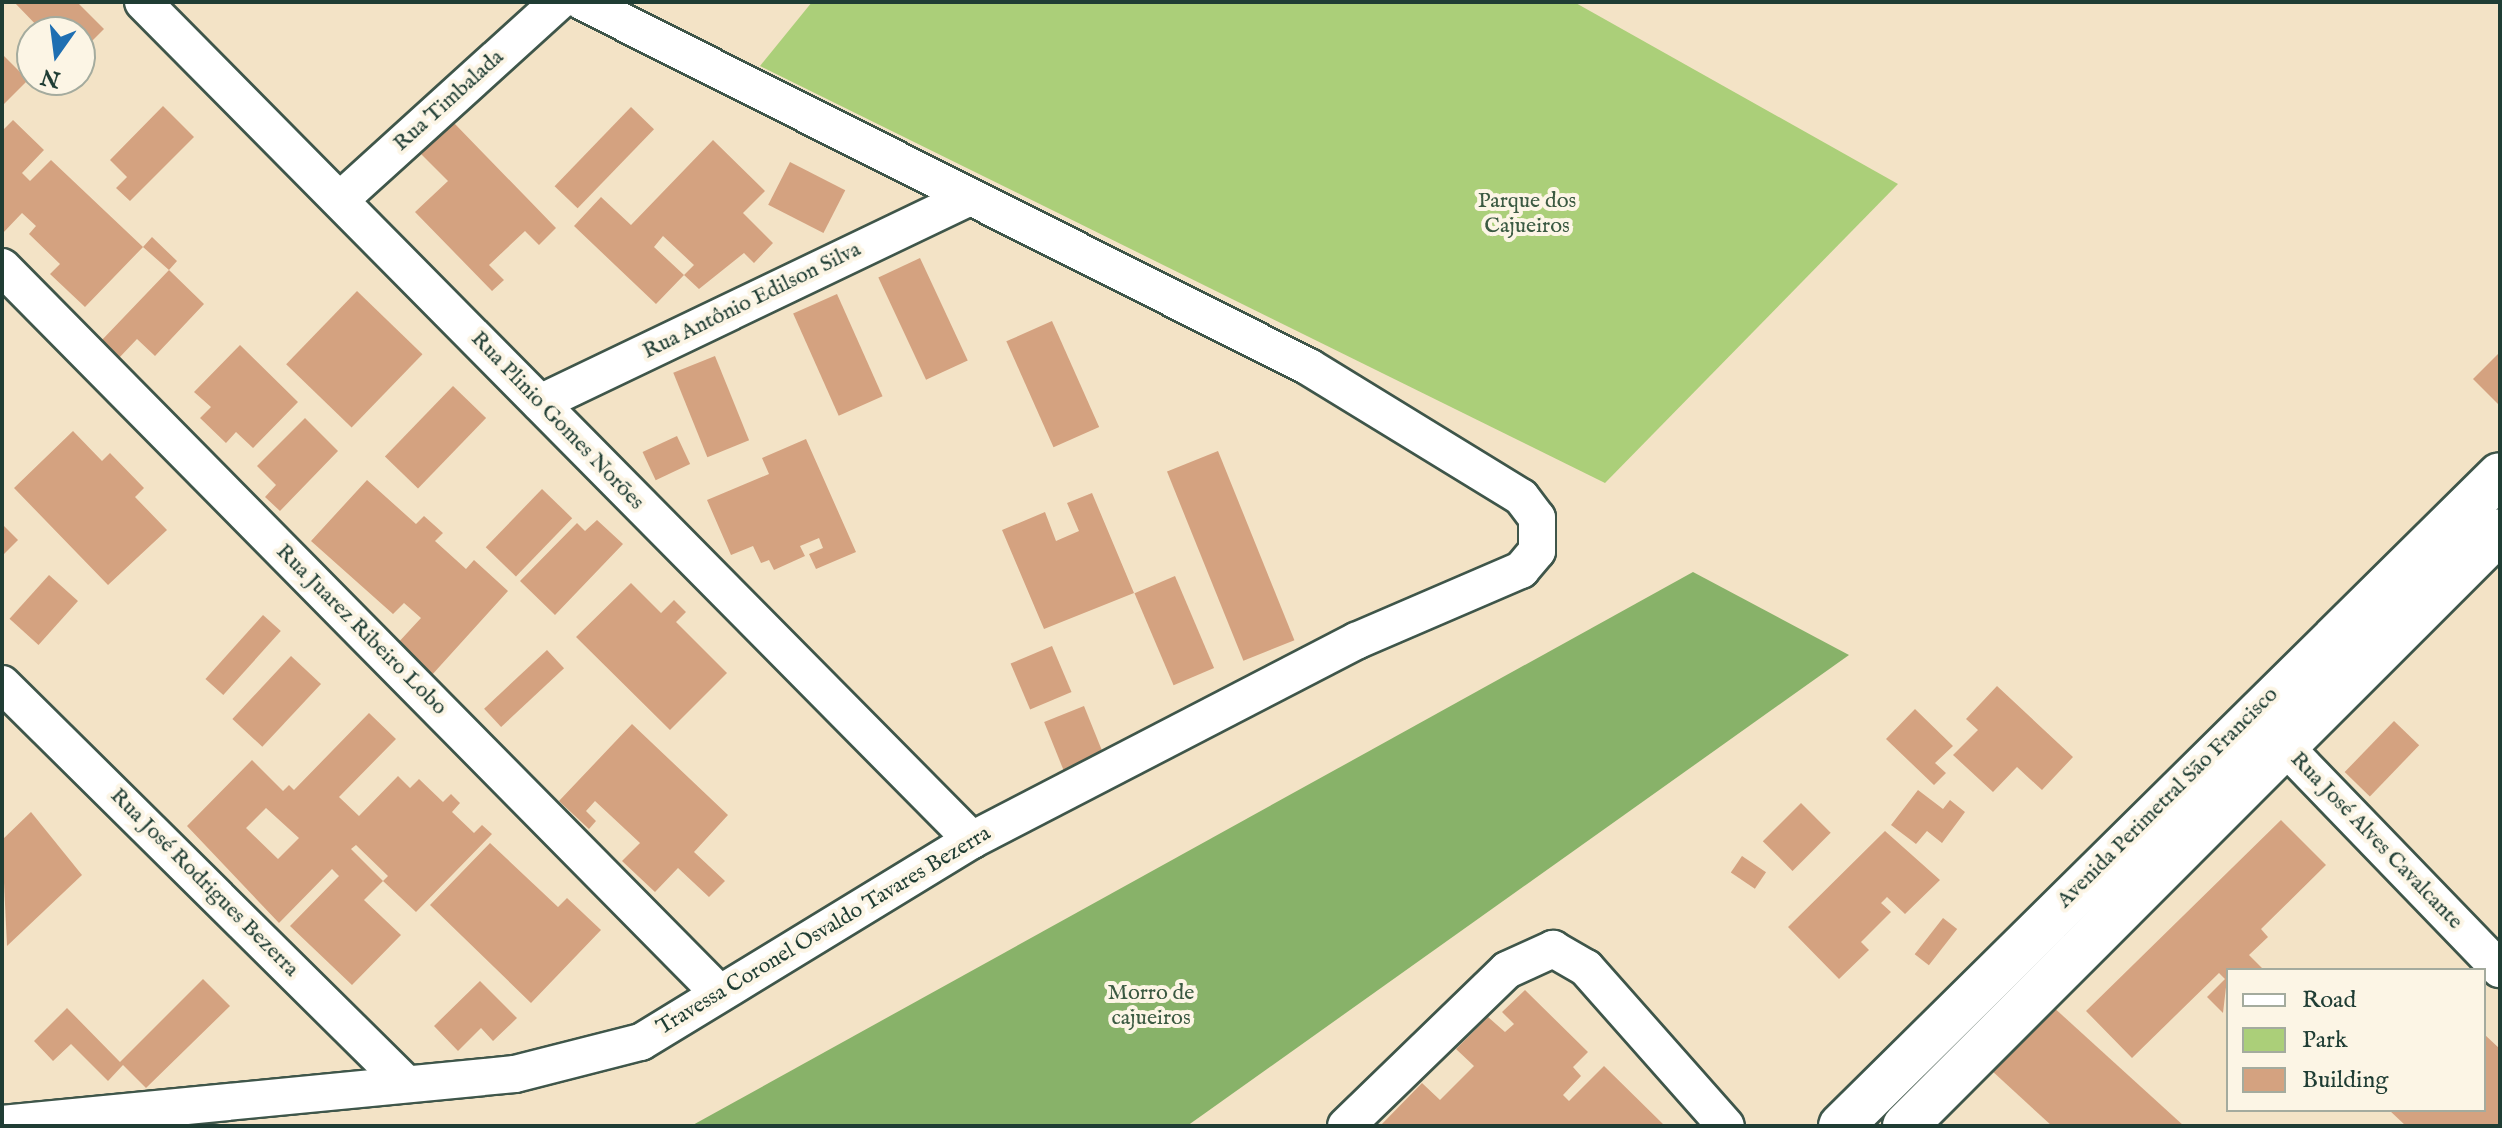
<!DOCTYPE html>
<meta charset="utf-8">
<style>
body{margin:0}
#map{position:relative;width:2502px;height:1128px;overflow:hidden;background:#f3e3c6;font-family:"IM FELL English",serif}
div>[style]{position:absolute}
.green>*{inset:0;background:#abcf79}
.forest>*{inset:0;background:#88b269}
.building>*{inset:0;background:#d4a280;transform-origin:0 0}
.roads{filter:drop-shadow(2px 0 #3f564a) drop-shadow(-2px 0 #3f564a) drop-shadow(0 2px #3f564a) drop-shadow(0 -2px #3f564a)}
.street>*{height:36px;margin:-18px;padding:0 18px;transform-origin:18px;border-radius:18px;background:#fff}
.secondary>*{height:44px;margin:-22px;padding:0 22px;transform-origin:22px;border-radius:22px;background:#fff}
span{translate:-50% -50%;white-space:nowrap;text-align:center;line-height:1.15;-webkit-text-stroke:8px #fcf5e5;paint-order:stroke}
.street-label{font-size:22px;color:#1f3d34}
.park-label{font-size:22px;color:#3b5a42}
.frame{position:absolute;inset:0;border:4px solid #1f3d34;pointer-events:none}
.legend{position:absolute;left:2226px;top:968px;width:260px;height:144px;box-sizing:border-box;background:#fcf5e5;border:2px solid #a4ab9e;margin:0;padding:10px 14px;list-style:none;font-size:24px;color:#1f3d34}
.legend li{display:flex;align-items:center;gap:16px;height:40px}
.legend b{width:40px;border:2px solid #a4ab9e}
.north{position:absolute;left:16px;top:16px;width:80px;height:80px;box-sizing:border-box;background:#fcf5e5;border:2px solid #a4ab9e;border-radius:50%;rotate:194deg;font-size:22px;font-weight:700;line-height:32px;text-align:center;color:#1f3d34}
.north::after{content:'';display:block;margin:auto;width:28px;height:36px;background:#1f6fb2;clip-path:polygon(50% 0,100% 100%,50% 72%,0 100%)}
</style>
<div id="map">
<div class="green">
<i style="clip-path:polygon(812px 2px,1574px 2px,1898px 184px,1605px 483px,760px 66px)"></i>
</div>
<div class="forest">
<i style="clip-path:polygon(1693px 572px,1849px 655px,1187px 1126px,691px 1126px)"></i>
</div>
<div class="building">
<i style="clip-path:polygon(14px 2px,77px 2px,104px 29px,80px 53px,80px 32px,43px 32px)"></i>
<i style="clip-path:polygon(2px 54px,28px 80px,2px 106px)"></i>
<i style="clip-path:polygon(163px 106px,194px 137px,130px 201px,116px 188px,127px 177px,110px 160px)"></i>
<i style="left:631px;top:107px;width:32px;height:110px;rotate:44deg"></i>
<i style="clip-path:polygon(13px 120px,44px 150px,22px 173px,30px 181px,51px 160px,143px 247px,85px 307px,50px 274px,60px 264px,29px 234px,36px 226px,22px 213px,2px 234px,2px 131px)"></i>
<i style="clip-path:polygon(454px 123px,556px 228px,539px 245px,525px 231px,489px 265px,504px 280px,492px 291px,415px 212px,448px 181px,421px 154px)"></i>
<i style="clip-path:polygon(713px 140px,765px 191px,743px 213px,773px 243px,754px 263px,744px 253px,699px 289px,684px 275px,694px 265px,663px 236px,654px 247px,684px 275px,656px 304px,574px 226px,601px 197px,631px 225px)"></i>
<i style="left:790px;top:162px;width:62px;height:48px;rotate:27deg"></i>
<i style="clip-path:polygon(152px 237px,177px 261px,169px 270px,204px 304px,155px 356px,137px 339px,119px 358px,101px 341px,169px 270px,143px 247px)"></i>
<i style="left:920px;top:258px;width:113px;height:46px;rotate:65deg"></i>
<i style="left:357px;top:291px;width:91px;height:102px;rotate:44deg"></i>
<i style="left:837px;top:294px;width:112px;height:48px;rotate:66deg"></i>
<i style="left:1052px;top:321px;width:116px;height:50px;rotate:66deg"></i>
<i style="clip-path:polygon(240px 345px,298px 402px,253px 448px,236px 432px,226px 443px,200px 418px,211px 407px,194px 392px)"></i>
<i style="clip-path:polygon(2500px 352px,2500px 406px,2473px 379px)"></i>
<i style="left:715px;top:356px;width:91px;height:45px;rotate:68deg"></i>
<i style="left:453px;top:386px;width:46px;height:98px;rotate:44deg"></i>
<i style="clip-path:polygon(305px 418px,338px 451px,280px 511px,265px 497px,276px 485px,257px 466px)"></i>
<i style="clip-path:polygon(73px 431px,102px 461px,110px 453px,144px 488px,135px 497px,167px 530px,108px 585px,14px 488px)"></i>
<i style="left:677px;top:436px;width:31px;height:38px;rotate:65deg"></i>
<i style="clip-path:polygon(806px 439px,856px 552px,816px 569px,809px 554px,823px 548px,819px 538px,800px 546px,805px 556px,774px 570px,769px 560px,761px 563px,753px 546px,731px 555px,707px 500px,769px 474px,762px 458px)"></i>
<i style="left:1218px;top:451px;width:204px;height:55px;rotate:68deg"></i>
<i style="clip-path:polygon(367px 480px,416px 524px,424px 516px,443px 533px,435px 541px,466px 569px,474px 560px,508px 591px,431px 676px,396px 645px,421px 618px,404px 603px,393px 614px,311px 541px)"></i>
<i style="left:542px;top:489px;width:42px;height:81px;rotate:44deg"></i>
<i style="clip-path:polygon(1092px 493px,1134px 593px,1044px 629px,1002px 530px,1045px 512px,1056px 541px,1079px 531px,1067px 503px)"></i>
<i style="clip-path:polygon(597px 520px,623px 544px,555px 615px,520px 581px,577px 523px,585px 531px)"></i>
<i style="clip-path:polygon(2px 524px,18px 540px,2px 556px)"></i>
<i style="left:49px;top:575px;width:39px;height:59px;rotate:42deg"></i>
<i style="left:1175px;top:576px;width:100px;height:44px;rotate:67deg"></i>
<i style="clip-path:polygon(631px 583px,661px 613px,674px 600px,686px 612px,676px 622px,727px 673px,670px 730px,576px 637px)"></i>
<i style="left:263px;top:615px;width:24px;height:86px;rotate:42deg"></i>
<i style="left:1052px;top:646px;width:50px;height:45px;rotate:67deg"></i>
<i style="left:547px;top:650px;width:25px;height:86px;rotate:47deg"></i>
<i style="left:291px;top:656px;width:41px;height:86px;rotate:43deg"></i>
<i style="clip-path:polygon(1997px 686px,2073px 757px,2042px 790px,2017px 767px,1993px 792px,1953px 755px,1978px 730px,1966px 719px)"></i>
<i style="left:1084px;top:706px;width:52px;height:43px;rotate:68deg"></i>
<i style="clip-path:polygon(1915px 709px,1953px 746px,1935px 763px,1946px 773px,1934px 785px,1886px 739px)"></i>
<i style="clip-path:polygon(evenodd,369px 713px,396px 739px,339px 797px,359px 816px,398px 776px,410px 788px,419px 779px,443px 802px,451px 794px,460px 803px,452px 812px,474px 833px,482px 825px,492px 834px,416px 912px,383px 881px,388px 876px,356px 845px,351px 849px,383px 881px,364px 900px,401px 935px,352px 985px,290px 926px,339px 876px,332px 869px,279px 923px,187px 826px,252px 760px,283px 791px,289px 785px,294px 790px,369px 713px,266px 808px,299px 838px,278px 859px,246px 828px,266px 808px)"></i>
<i style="left:2394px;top:721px;width:35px;height:71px;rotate:44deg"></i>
<i style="clip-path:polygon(632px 724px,728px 815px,694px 852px,725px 881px,709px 897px,678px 868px,655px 892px,622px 861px,640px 843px,595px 801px,586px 811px,596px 821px,589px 829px,559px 801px)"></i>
<i style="clip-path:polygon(1918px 790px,1943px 809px,1950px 800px,1965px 812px,1942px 843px,1927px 831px,1916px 844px,1891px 825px)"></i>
<i style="left:1801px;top:803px;width:42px;height:54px;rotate:45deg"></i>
<i style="clip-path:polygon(31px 812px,82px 875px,7px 946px,2px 840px)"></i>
<i style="clip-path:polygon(2281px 820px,2326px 865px,2261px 929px,2268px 937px,2249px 955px,2264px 970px,2228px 970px,2223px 1013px,2207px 997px,2225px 979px,2219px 973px,2132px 1058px,2086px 1011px)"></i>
<i style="clip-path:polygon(1885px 831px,1940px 880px,1905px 914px,1887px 897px,1881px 903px,1891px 912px,1861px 942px,1869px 950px,1839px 979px,1788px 927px)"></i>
<i style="clip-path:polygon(490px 843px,558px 907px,567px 898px,601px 930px,531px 1003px,430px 905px)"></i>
<i style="left:1742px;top:856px;width:29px;height:20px;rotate:34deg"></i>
<i style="left:1943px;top:918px;width:18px;height:46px;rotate:38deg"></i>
<i style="clip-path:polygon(203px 979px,230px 1006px,146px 1088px,123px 1065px,108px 1081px,71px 1044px,53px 1061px,34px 1041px,67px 1008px,120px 1062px)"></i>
<i style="clip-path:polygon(480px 981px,517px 1018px,493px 1041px,481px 1028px,458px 1051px,434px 1026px)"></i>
<i style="clip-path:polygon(1525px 990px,1588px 1052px,1573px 1067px,1581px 1076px,1563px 1095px,1569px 1101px,1604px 1066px,1665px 1126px,1380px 1126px,1422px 1083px,1440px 1100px,1474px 1066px,1456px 1049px,1488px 1017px,1505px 1032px,1514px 1024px,1502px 1012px)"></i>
<i style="clip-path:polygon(2051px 1005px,2184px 1126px,2052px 1126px,1991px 1070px)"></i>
<i style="clip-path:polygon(2484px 1034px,2500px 1049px,2500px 1126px,2406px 1126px,2389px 1110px,2484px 1110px)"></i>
</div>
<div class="roads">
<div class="street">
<i style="left:143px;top:2px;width:1179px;rotate:45.31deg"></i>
<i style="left:340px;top:200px;width:294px;rotate:-42.2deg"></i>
<i style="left:2px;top:267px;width:1020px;rotate:45.36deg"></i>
<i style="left:540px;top:403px;width:471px;rotate:-25.6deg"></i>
<i style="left:2px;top:684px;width:567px;rotate:44.71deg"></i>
<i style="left:2265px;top:726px;width:338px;rotate:46deg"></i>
<i style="left:2px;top:1124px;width:515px;rotate:-5.57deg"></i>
<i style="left:515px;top:1074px;width:130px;rotate:-14.3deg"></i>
<i style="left:641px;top:1042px;width:388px;rotate:-31.4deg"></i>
<i style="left:972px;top:840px;width:433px;rotate:-27.4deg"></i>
<i style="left:1356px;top:641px;width:180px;rotate:-23.3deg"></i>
<i style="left:1521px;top:570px;width:25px;rotate:-50deg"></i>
<i style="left:1537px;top:551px;width:33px;rotate:-90deg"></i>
<i style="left:1537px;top:518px;width:26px;rotate:-127deg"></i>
<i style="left:1521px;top:497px;width:249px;rotate:-148.5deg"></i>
<i style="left:1309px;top:367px;width:813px;rotate:-153.31deg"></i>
<i style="left:1346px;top:1126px;width:224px;rotate:-44.1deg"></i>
<i style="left:1507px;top:970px;width:51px;rotate:-24.5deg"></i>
<i style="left:1553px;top:949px;width:38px;rotate:30deg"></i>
<i style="left:1586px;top:968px;width:211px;rotate:48.5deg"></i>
</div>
<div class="secondary">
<i style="left:1841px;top:1126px;width:926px;rotate:-44.65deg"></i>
<i style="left:1905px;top:1126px;width:841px;rotate:-45deg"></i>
</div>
</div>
<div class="street-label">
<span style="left:449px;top:101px;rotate:-42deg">Rua Timbalada</span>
<span style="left:752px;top:301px;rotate:-26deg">Rua Antônio Edilson Silva</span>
<span style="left:557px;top:421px;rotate:46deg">Rua Plinio Gomes Norões</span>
<span style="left:361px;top:630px;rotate:45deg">Rua Juarez Ribeiro Lobo</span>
<span style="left:2168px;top:798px;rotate:-45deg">Avenida Perimetral São Francisco</span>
<span style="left:2376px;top:841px;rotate:46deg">Rua José Alves Cavalcante</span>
<span style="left:204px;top:883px;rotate:45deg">Rua José Rodrigues Bezerra</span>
<span style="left:824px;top:931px;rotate:-31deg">Travessa Coronel Osvaldo Tavares Bezerra</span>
</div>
<div class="park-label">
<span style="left:1527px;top:214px">Parque dos<br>Cajueiros</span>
<span style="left:1151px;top:1006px">Morro de<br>cajueiros</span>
</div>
<div class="frame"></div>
<ul class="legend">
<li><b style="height:10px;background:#fff"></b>Road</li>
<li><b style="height:22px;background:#abcf79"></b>Park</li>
<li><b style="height:22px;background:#d4a280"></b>Building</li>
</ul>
<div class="north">N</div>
</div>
